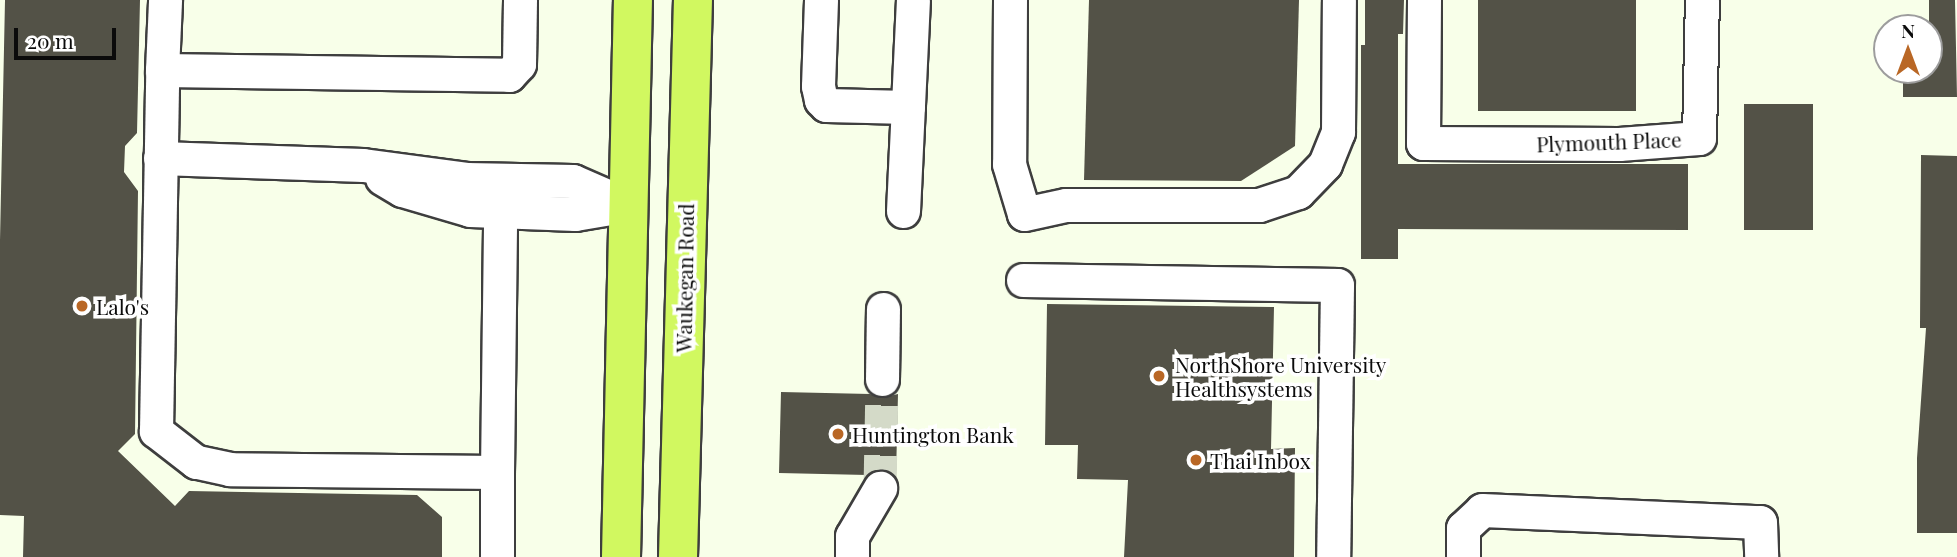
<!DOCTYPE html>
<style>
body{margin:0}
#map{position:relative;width:1957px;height:557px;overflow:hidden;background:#f8ffe9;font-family:"Playfair Display",serif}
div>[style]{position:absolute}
.building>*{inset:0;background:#535247;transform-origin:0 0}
.minor-tunnel>*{height:33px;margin-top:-16.5px;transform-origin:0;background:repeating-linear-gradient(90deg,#d4dac8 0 33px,transparent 0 50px)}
.roads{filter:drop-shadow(2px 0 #3e3e3e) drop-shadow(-2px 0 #3e3e3e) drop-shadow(0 2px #3e3e3e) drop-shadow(0 -2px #3e3e3e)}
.minor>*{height:33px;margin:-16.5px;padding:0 16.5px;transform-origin:16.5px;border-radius:16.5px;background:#fff}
.major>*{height:38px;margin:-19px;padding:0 19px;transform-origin:19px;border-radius:19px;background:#d1f860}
.dots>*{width:19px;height:19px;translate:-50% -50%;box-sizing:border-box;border:4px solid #fff;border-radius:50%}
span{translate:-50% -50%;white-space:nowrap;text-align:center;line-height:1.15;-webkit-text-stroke:7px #fff;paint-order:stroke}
.street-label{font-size:21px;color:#0b0b0b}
.poi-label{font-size:21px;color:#0b0b0b}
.left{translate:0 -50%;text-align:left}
.north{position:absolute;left:1873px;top:14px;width:70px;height:70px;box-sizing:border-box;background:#fff;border:2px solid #9d9d9d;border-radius:50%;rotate:0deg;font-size:19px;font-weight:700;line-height:28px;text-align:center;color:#0b0b0b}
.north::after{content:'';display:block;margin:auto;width:24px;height:32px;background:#b96725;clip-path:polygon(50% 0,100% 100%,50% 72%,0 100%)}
.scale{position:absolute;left:14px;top:28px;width:102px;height:32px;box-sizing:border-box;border:4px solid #0b0b0b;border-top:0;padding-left:9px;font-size:21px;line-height:24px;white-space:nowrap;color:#0b0b0b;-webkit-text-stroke:5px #fff;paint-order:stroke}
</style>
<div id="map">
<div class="building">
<i style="clip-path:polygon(5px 0,140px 0,137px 133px,125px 146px,124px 172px,138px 191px,135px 434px,118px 451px,175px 506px,189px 491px,417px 495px,442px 517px,442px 557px,23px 557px,24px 516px,0 515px,0 240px)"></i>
<i style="clip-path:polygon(1089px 0,1299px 0,1295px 146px,1241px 181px,1084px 180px)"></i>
<i style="clip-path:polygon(1365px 0,1404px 0,1403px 34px,1398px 34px,1398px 164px,1688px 164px,1688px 230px,1398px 229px,1398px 259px,1361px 259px,1361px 45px,1365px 45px)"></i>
<i style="left:1478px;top:0;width:158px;height:111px"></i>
<i style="clip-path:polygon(1929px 0,1955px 0,1957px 97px,1903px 97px,1903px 70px,1929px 70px)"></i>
<i style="left:1744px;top:104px;width:69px;height:126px"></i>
<i style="clip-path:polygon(1921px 155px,1957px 156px,1957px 533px,1917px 533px,1917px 458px,1926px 328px,1920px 328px)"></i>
<i style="clip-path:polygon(1047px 304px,1274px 307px,1271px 449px,1295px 448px,1294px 557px,1124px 557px,1128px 480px,1077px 479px,1078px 445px,1045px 445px)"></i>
<i style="clip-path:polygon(781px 392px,870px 394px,881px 398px,898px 394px,896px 476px,881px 469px,867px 475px,779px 473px)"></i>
</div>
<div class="minor-tunnel">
<i style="left:880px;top:488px;width:109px;rotate:-88.9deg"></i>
</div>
<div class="roads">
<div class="minor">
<i style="left:821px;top:0;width:86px;rotate:92deg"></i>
<i style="left:818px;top:86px;width:14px;rotate:78deg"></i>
<i style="left:821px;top:100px;width:7px;rotate:45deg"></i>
<i style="left:826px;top:105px;width:82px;rotate:1.4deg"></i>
<i style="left:1010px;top:0;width:164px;rotate:90.3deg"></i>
<i style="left:1009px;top:164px;width:52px;rotate:73.3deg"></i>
<i style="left:1024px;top:214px;width:43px;rotate:-12.1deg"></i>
<i style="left:1066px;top:205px;width:193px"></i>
<i style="left:1259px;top:205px;width:41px;rotate:-18.4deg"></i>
<i style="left:1298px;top:192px;width:39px;rotate:-46deg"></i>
<i style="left:1325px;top:164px;width:35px;rotate:-68deg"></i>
<i style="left:1338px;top:132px;width:132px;rotate:-89.6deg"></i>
<i style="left:1424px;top:0;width:143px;rotate:90.4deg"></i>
<i style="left:1423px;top:143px;width:196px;rotate:0.3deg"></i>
<i style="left:1619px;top:144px;width:80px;rotate:-4.3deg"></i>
<i style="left:1699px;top:138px;width:138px;rotate:-88.8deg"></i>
<i style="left:162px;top:70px;width:70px;rotate:-87.5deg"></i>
<i style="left:160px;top:158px;width:203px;rotate:2deg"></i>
<i style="left:363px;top:165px;width:104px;rotate:7.7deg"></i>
<i style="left:466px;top:179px;width:107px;rotate:1.1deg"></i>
<i style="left:573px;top:181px;width:60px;rotate:23.6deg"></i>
<i style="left:382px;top:178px;width:23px;rotate:31deg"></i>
<i style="left:402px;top:190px;width:71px;rotate:16.4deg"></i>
<i style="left:470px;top:210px;width:105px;rotate:2.2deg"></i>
<i style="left:575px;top:214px;width:54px;rotate:-9.6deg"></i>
<i style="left:903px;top:211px;width:211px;rotate:-87.3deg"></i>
<i style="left:1023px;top:280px;width:314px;rotate:0.9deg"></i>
<i style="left:1337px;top:285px;width:272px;rotate:90.8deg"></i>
<i style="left:882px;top:379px;width:70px;rotate:-89.2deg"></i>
<i style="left:497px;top:472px;width:261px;rotate:-89.3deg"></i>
<i style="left:497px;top:557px;width:85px;rotate:-90deg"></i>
<i style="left:497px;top:472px;width:267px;rotate:-179.4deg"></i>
<i style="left:230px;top:469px;width:35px;rotate:-168deg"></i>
<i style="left:196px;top:462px;width:51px;rotate:-142.2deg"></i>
<i style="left:156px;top:431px;width:361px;rotate:-89deg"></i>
<i style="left:162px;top:70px;width:347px;rotate:0.8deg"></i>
<i style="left:509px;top:75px;width:15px;rotate:-48deg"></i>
<i style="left:519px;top:64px;width:64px;rotate:-89.1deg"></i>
<i style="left:852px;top:557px;width:21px;rotate:-90deg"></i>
<i style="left:852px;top:536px;width:56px;rotate:-59.7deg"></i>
<i style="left:1463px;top:557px;width:29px;rotate:-90deg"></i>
<i style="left:1463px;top:528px;width:26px;rotate:-43deg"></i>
<i style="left:1482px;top:510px;width:278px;rotate:2.5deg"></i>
<i style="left:1760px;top:522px;width:35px;rotate:88deg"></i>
</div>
<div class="major">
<i style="left:621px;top:557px;width:557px;rotate:-88.77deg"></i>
<i style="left:678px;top:557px;width:557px;rotate:-88.46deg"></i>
</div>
</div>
<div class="dots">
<i style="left:82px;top:306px;background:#b96725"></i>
<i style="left:1159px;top:376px;background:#b96725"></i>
<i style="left:838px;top:434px;background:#b96725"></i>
<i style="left:1196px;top:460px;background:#b96725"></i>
</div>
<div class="street-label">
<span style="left:1609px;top:141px;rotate:-2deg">Plymouth Place</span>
<span style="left:684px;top:278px;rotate:-89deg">Waukegan Road</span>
</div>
<div class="poi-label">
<span class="left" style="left:96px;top:306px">Lalo's</span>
<span class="left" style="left:1175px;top:376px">NorthShore University<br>Healthsystems</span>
<span class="left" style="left:852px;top:434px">Huntington Bank</span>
<span class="left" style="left:1210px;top:460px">Thai Inbox</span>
</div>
<div class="north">N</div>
<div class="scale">20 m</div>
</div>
